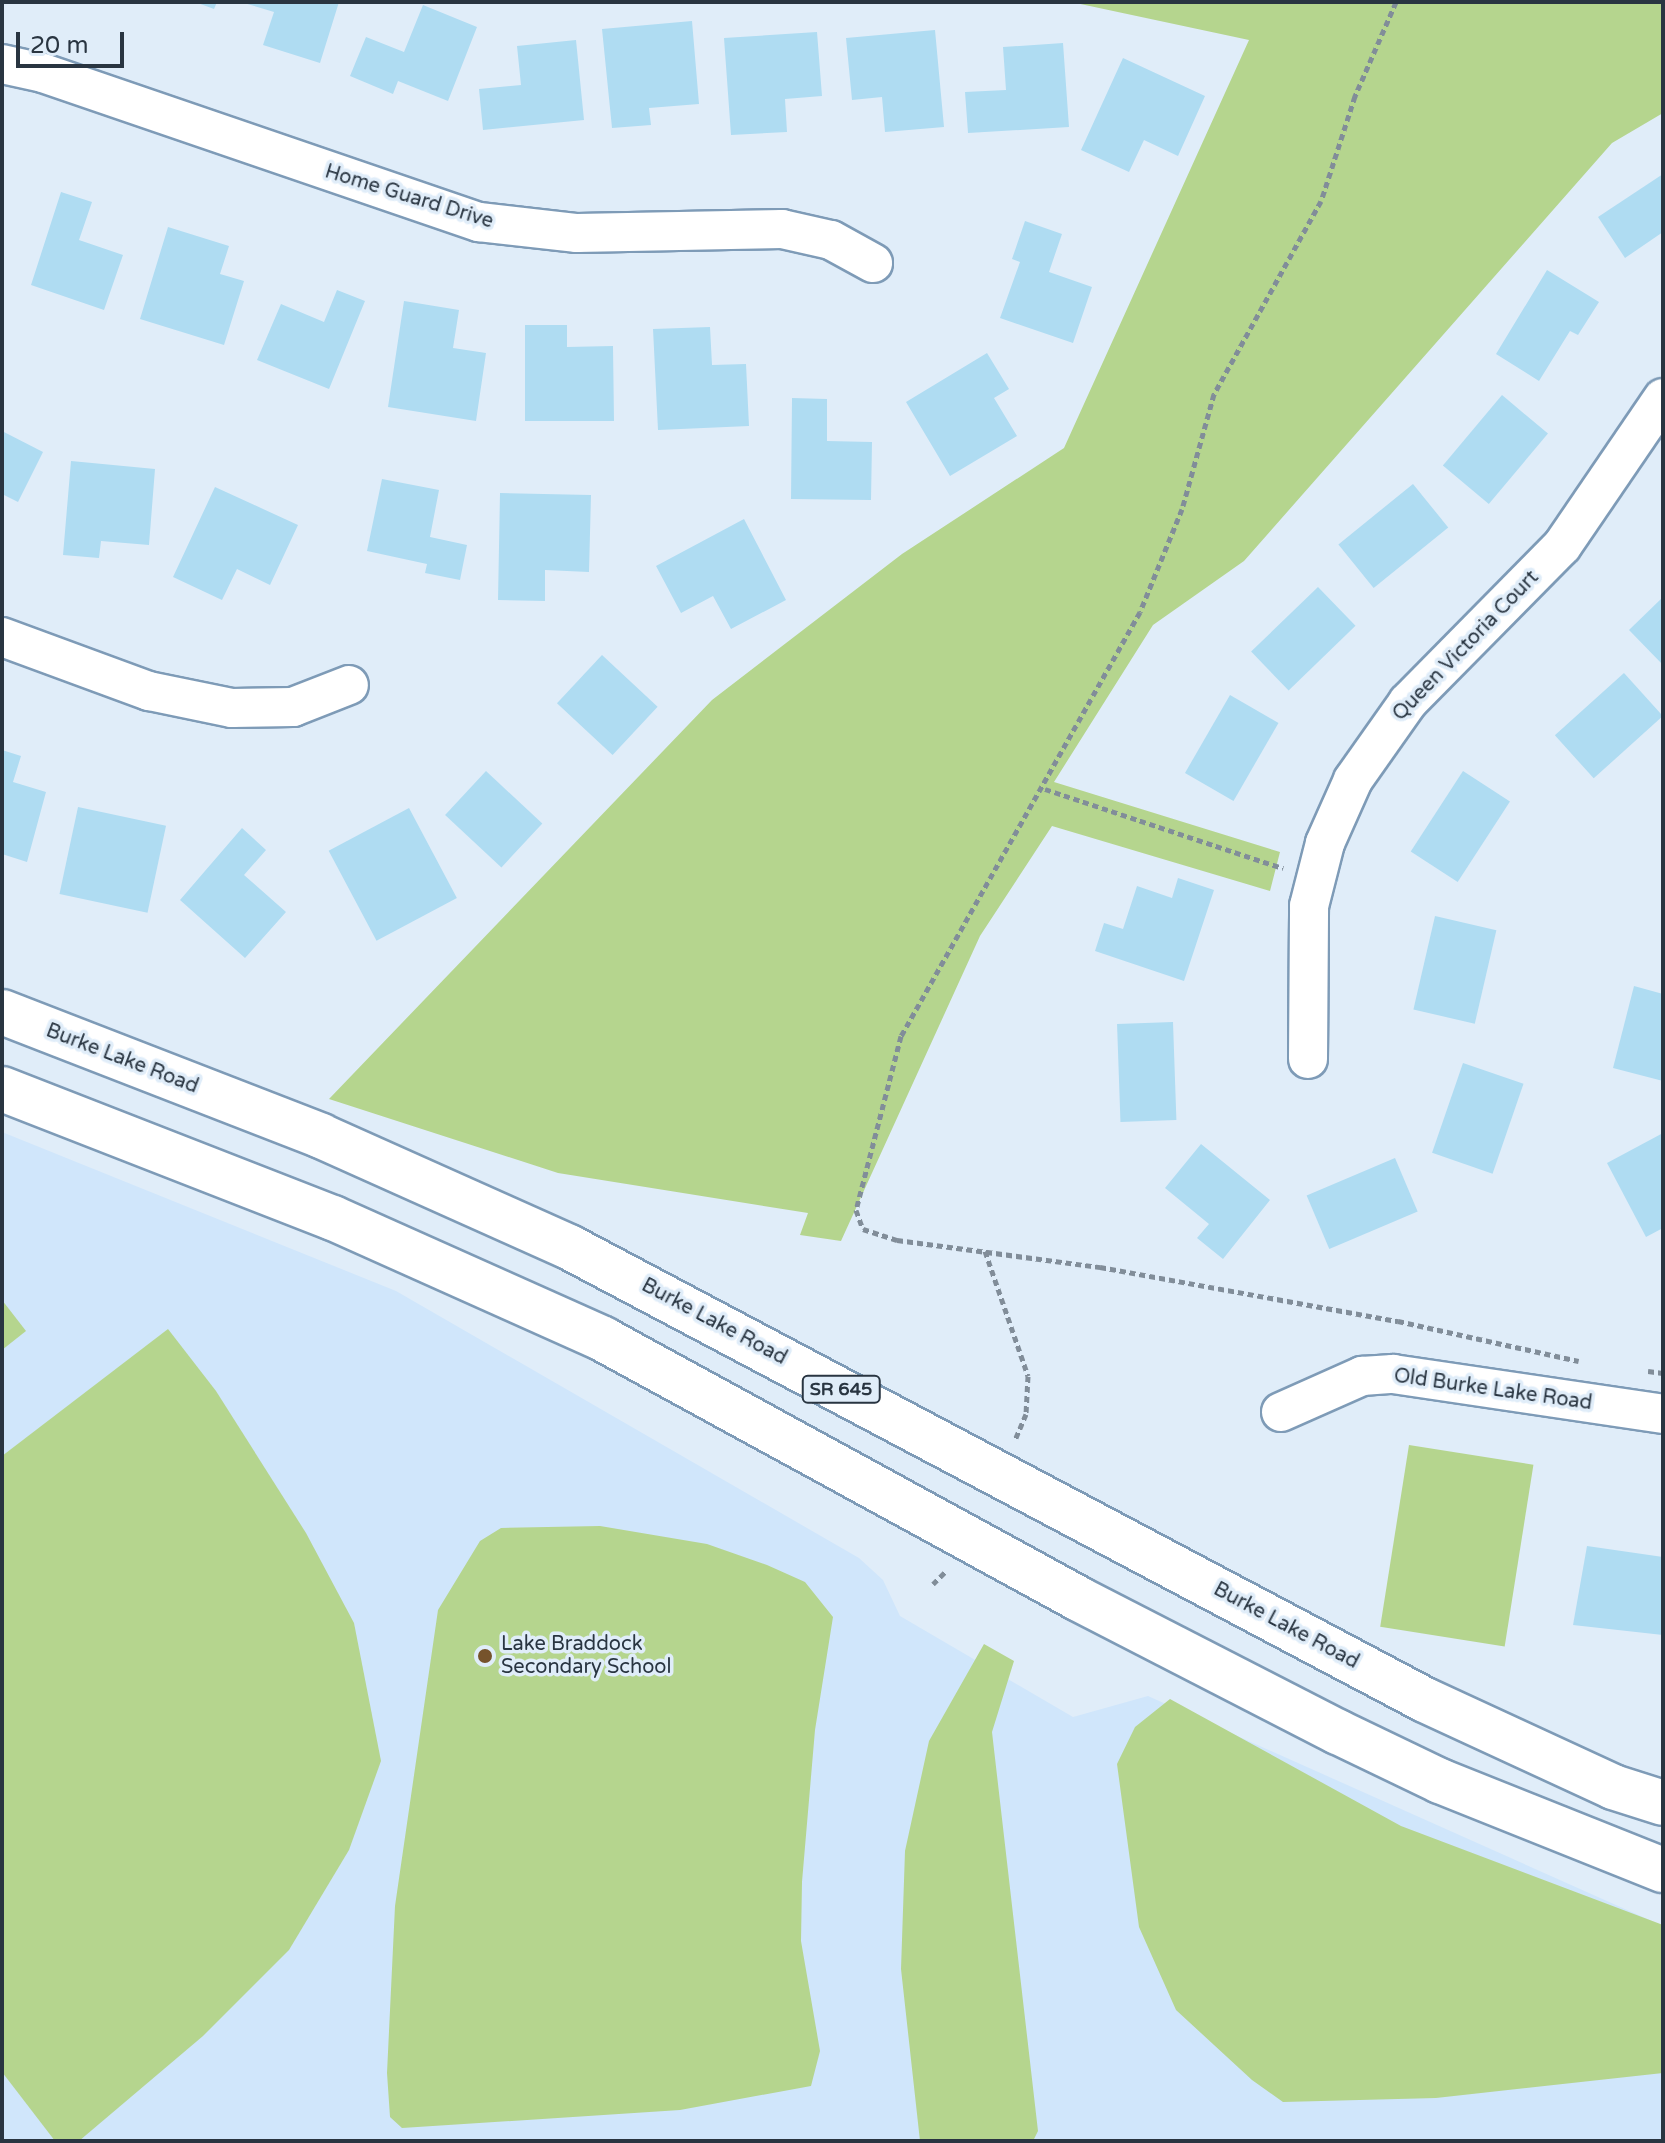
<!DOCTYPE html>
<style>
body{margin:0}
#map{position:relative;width:1665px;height:2143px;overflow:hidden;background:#e0edf9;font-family:"Varela Round",sans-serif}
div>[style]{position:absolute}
.built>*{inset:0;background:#d0e6fb}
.green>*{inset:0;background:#b5d58e;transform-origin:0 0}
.building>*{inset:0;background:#afdcf2;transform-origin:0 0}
.path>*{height:5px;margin-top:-2.5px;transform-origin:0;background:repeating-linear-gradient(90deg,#818d99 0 6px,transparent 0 10px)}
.roads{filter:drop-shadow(2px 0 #7e9bb7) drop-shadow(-2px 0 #7e9bb7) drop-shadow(0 2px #7e9bb7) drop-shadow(0 -2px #7e9bb7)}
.street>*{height:38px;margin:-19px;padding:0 19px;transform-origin:19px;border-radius:19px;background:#fff}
.primary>*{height:44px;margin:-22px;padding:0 22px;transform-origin:22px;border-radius:22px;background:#fff}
.dots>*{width:22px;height:22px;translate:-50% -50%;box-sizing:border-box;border:4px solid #e0edf9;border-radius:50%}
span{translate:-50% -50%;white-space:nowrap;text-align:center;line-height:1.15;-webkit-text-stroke:7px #e0edf9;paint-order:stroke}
.shield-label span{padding:2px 6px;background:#e0edf9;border:2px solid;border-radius:6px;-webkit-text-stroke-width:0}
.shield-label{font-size:18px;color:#293541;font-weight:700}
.street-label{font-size:20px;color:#293541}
.poi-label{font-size:20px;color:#293541}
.left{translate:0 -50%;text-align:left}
.frame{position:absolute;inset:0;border:4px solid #293541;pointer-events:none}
.scale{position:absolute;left:16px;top:32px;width:108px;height:36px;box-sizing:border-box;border:4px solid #293541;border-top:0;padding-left:10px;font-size:24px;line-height:28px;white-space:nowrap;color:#293541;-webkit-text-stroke:6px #e0edf9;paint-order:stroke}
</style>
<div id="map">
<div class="built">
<i style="clip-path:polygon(2px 1132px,396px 1291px,859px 1558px,883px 1580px,900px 1616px,1073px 1717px,1148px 1696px,1663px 1926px,1663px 2141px,2px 2141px)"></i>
</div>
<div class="green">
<i style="clip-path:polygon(1071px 2px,1663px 2px,1663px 113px,1612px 143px,1244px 561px,1153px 625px,1054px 782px,1280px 852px,1270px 891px,1052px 826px,980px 936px,841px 1241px,800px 1235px,808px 1213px,558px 1173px,329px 1099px,712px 700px,902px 554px,1064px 448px,1249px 40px)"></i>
<i style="clip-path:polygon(2px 1300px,26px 1331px,2px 1350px)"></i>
<i style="clip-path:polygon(168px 1329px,216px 1391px,306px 1533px,354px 1623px,381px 1761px,349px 1850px,289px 1950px,203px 2036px,79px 2141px,55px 2141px,2px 2072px,2px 1456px)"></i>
<i style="left:1409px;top:1445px;width:126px;height:184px;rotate:9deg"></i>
<i style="clip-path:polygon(600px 1526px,707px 1544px,767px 1565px,805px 1582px,833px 1617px,815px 1730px,802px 1882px,801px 1941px,820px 2051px,811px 2086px,680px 2110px,402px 2128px,390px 2117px,387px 2073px,395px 1906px,438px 1610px,480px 1541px,501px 1528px)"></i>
<i style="clip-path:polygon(984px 1644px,1014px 1661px,992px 1732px,1038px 2131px,1033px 2141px,920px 2141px,901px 1969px,905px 1851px,929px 1741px)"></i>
<i style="clip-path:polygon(1170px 1699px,1401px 1826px,1663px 1925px,1663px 2073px,1436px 2098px,1283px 2102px,1252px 2080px,1176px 2010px,1139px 1927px,1117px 1764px,1135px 1727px)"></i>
</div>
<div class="building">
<i style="clip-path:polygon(195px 2px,217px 2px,214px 9px)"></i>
<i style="clip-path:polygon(339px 2px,320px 63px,263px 45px,274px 12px,244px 3px)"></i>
<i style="clip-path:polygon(423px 5px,477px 27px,448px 101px,398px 81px,393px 94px,350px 76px,366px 37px,404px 52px)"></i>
<i style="clip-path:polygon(692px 21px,699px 104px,649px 108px,651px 125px,612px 128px,602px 29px)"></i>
<i style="clip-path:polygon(935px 30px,944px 127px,885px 132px,882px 97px,852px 100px,846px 38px)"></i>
<i style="clip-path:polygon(817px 32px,822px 96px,785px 99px,787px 132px,731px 135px,724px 38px)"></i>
<i style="clip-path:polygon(576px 40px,584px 120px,483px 130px,479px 89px,521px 85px,517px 46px)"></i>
<i style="clip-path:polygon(1063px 43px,1069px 127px,968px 133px,965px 92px,1006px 90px,1003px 47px)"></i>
<i style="clip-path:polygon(1123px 58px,1205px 96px,1178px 156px,1144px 140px,1129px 172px,1081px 150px)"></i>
<i style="clip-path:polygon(1663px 174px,1663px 232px,1625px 258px,1598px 217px)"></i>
<i style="clip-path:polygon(61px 192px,92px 202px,79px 240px,123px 255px,104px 310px,31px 285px)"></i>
<i style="clip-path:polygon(1025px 221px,1062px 234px,1049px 272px,1092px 287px,1073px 343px,1000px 318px,1020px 262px,1012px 259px)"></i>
<i style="clip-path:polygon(168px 227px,229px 246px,220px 274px,244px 281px,224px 345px,140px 319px)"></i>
<i style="clip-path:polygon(1547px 270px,1599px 302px,1578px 335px,1570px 331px,1539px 381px,1496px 354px)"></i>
<i style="clip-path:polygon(337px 290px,365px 301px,329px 389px,257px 360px,281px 304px,324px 322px)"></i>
<i style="clip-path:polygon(404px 301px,459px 310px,453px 348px,486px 353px,476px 421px,388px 407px)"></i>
<i style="clip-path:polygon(525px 325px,567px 325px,567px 347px,613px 346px,614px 421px,525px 421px)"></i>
<i style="clip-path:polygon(710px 327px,712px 365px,746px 364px,749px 426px,658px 430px,653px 329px)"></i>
<i style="clip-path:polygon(987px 353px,1009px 389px,994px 398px,1017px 436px,950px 476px,906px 402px)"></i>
<i style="left:1502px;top:395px;width:60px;height:92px;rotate:40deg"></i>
<i style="clip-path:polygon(792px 398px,827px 399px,827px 441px,872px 442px,871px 500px,791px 499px)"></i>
<i style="clip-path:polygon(2px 431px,43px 452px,18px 502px,2px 494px)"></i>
<i style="clip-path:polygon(71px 461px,155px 469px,149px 545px,101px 541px,99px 558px,63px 555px)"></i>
<i style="clip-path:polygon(382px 479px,439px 490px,430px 537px,467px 545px,460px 580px,425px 573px,427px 564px,367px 551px)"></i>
<i style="left:1413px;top:484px;width:56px;height:96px;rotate:51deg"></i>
<i style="clip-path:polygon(215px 487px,298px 525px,270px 585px,237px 569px,222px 600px,173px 577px)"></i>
<i style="clip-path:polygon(500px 493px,591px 495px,589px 572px,545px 570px,545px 601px,498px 600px)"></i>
<i style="clip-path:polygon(744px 519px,786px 600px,731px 629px,713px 596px,681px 613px,656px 566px)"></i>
<i style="left:1318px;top:587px;width:54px;height:93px;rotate:46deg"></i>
<i style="clip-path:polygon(1663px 597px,1663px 665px,1629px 630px)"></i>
<i style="left:602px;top:655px;width:76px;height:66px;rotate:43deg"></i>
<i style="left:1624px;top:673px;width:58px;height:93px;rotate:48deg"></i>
<i style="left:1230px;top:695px;width:56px;height:90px;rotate:30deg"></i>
<i style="clip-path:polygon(2px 750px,21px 756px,13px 782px,46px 792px,27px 862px,2px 854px)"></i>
<i style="left:486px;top:771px;width:77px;height:60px;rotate:43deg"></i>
<i style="left:1463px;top:771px;width:56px;height:96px;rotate:33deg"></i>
<i style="left:78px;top:807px;width:90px;height:89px;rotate:12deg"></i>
<i style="left:409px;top:808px;width:102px;height:91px;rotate:62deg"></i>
<i style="clip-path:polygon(242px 828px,266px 850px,244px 875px,286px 912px,245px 958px,180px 900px)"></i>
<i style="clip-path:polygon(1178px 878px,1214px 890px,1184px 981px,1095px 951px,1104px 923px,1123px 929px,1137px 886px,1172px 898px)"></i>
<i style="left:1435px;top:916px;width:63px;height:96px;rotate:13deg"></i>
<i style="clip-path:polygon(1634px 986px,1663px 994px,1663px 1081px,1613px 1068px)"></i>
<i style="left:1173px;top:1022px;width:98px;height:56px;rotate:88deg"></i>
<i style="left:1463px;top:1063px;width:64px;height:95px;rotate:19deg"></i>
<i style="clip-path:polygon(1663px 1133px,1663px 1228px,1646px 1237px,1607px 1163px)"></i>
<i style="clip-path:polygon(1201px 1144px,1270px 1200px,1223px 1259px,1197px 1238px,1209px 1224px,1165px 1188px)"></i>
<i style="left:1395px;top:1158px;width:58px;height:96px;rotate:67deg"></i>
<i style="clip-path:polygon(1587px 1546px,1663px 1557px,1663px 1635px,1573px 1625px)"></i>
</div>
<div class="path">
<i style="left:1396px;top:2px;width:103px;rotate:113.6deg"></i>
<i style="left:1355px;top:96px;width:110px;rotate:107.9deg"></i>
<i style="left:1321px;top:201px;width:221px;rotate:119deg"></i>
<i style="left:1214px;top:394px;width:119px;rotate:105.5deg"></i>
<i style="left:1182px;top:509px;width:111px;rotate:112.2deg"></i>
<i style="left:1140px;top:612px;width:487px;rotate:119.4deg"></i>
<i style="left:901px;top:1036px;width:180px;rotate:104.5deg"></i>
<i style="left:856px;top:1210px;width:20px;rotate:70deg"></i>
<i style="left:863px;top:1229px;width:36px;rotate:18deg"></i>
<i style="left:897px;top:1240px;width:205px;rotate:7.6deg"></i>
<i style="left:1100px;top:1267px;width:303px;rotate:10.3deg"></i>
<i style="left:1398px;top:1321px;width:185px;rotate:12.5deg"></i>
<i style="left:1045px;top:789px;width:251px;rotate:18.4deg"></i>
<i style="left:985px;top:1251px;width:132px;rotate:71deg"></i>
<i style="left:1028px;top:1376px;width:38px;rotate:93deg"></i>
<i style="left:1026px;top:1414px;width:28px;rotate:113deg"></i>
<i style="left:1648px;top:1371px;width:15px;rotate:8deg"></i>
<i style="left:933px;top:1584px;width:17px;rotate:-45deg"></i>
</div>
<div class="roads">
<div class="street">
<i style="left:2px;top:64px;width:42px;rotate:12.4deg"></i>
<i style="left:43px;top:73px;width:461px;rotate:18.9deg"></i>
<i style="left:479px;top:222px;width:99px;rotate:6.4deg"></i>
<i style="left:577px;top:233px;width:205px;rotate:-1.1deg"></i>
<i style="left:782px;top:229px;width:50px;rotate:12.7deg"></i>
<i style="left:831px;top:240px;width:48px;rotate:28.7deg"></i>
<i style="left:2px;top:637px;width:157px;rotate:20.2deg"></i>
<i style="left:149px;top:691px;width:85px;rotate:11.6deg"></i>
<i style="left:232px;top:708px;width:61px;rotate:-0.9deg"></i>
<i style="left:293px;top:707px;width:60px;rotate:-21.4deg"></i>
<i style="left:1308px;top:1059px;width:153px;rotate:-89.6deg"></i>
<i style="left:1309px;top:906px;width:65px;rotate:-75.7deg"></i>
<i style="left:1325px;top:843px;width:69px;rotate:-66deg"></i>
<i style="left:1353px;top:780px;width:95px;rotate:-54.8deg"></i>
<i style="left:1408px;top:702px;width:219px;rotate:-45.4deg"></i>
<i style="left:1562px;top:546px;width:179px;rotate:-55.7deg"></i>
<i style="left:1281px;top:1412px;width:89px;rotate:-24deg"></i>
<i style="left:1362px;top:1376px;width:31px;rotate:-4deg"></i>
<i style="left:1393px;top:1374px;width:273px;rotate:8.4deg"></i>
</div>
<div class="primary">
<i style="left:2px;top:1012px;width:342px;rotate:21.2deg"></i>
<i style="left:321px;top:1136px;width:272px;rotate:24.1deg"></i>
<i style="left:569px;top:1247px;width:968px;rotate:27.89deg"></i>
<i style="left:1425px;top:1700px;width:207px;rotate:24.8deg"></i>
<i style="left:1613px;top:1787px;width:52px;rotate:17.7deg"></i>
<i style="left:2px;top:1089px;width:355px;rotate:21.3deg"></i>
<i style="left:333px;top:1218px;width:296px;rotate:24.1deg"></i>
<i style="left:603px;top:1339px;width:542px;rotate:28.64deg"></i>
<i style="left:1079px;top:1599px;width:291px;rotate:27.2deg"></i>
<i style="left:1338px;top:1732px;width:113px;rotate:25.7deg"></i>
<i style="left:1440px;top:1781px;width:240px;rotate:21.8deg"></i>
</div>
</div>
<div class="dots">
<i style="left:485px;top:1656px;background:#76532c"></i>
</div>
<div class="shield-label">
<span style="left:841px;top:1389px">SR 645</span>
</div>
<div class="street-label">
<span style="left:409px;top:197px;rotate:17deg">Home Guard Drive</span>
<span style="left:1466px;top:646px;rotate:-46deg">Queen Victoria Court</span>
<span style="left:122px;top:1059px;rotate:21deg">Burke Lake Road</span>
<span style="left:714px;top:1322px;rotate:28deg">Burke Lake Road</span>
<span style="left:1493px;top:1390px;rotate:8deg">Old Burke Lake Road</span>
<span style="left:1286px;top:1626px;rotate:28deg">Burke Lake Road</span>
</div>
<div class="poi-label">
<span class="left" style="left:501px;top:1656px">Lake Braddock<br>Secondary School</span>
</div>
<div class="frame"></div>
<div class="scale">20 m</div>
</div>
